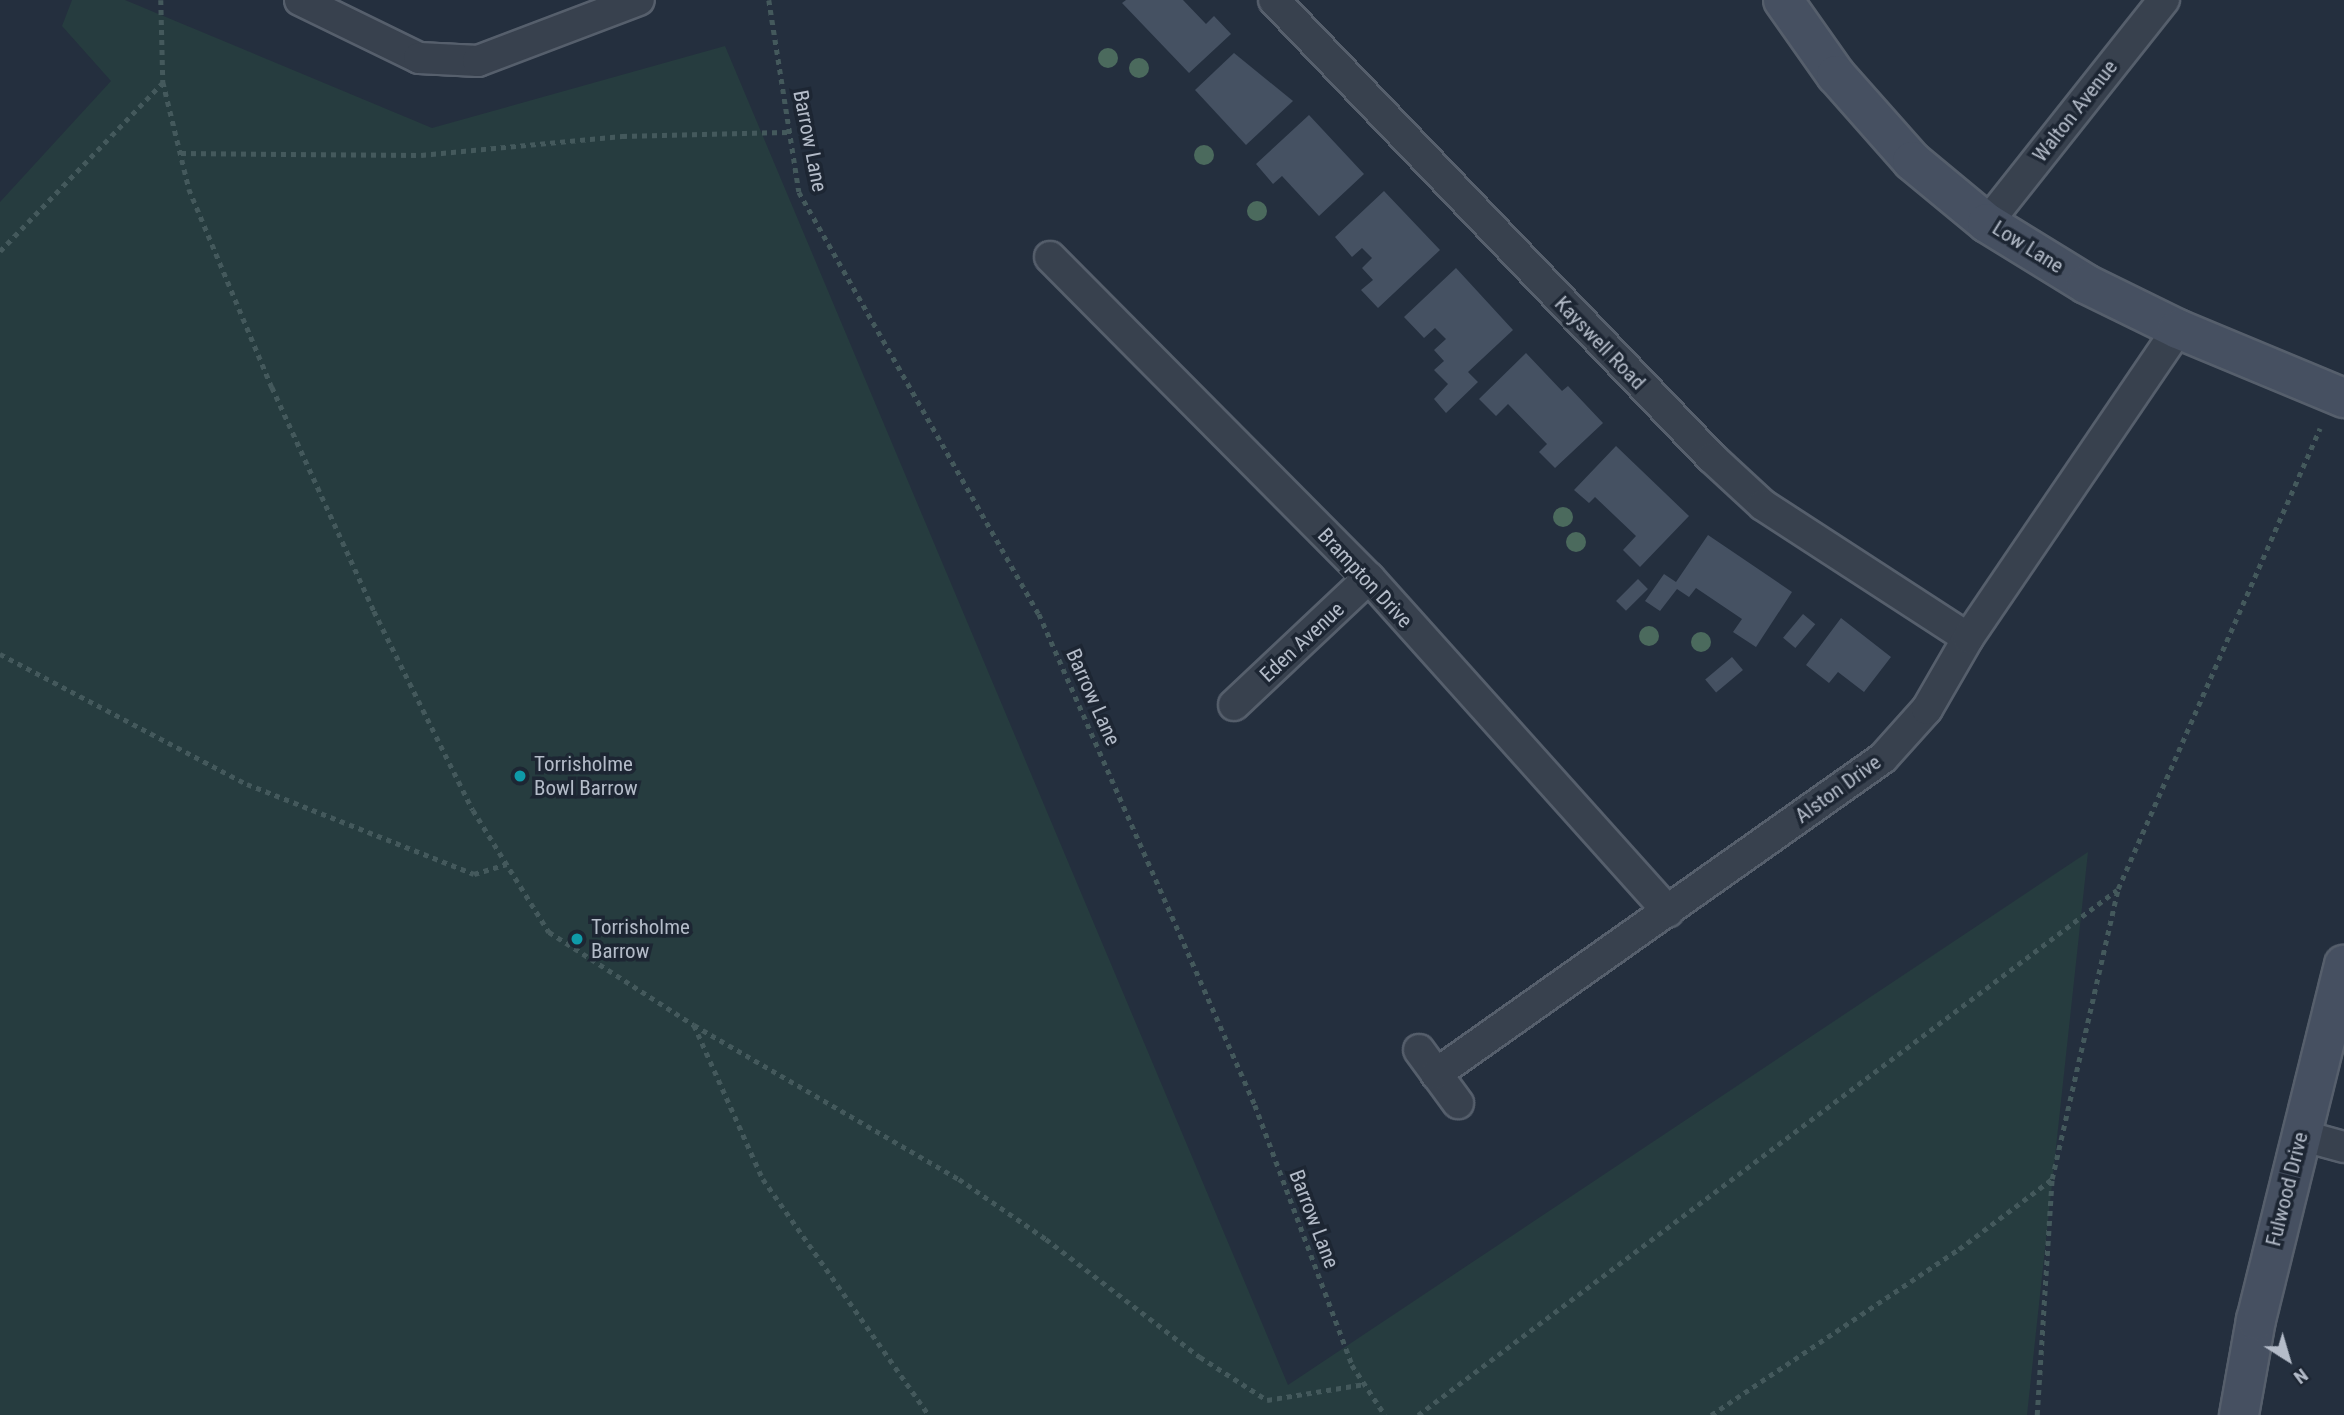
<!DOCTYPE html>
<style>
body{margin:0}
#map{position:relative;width:2344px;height:1415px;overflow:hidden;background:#242f3e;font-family:"Roboto Condensed",sans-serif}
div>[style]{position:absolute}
.green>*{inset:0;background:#263c3f}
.building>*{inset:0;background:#455162;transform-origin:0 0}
.path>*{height:4.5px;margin-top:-2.25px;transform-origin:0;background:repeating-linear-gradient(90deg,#44595c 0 5px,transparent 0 10px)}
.roads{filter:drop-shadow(2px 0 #565f6c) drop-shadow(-2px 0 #565f6c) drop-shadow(0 2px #565f6c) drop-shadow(0 -2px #565f6c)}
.street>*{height:30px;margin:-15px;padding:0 15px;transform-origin:15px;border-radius:15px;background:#38414e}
.secondary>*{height:38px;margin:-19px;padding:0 19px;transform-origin:19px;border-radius:19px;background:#465061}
.trees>*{width:20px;height:20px;margin:-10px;border-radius:50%;background:#4b6a5d}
.dots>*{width:19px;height:19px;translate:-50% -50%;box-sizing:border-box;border:4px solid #1d2633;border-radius:50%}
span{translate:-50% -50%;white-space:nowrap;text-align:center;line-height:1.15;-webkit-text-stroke:7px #1d2633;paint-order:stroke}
.street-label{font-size:21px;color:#b4bcc9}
.poi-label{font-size:21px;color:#b4bcc9}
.left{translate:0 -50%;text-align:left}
.north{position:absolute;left:2253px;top:1324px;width:70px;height:70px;-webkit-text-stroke:5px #1d2633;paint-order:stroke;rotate:143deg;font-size:19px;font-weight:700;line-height:28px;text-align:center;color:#b4bcc9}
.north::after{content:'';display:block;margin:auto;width:24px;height:32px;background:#b4bcc9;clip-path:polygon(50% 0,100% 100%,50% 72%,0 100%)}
</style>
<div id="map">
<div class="green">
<i style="clip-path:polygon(72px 0,125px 0,432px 128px,725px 46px,1288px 1385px,2088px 852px,2027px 1415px,0 1415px,0 202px,111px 81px,62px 26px)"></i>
</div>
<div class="building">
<i style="clip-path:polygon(1126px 0,1183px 0,1206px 24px,1214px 16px,1231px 34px,1189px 73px,1122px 3px)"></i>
<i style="clip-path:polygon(1234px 53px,1293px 101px,1246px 145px,1195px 90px)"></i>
<i style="clip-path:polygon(1309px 115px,1364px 174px,1319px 216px,1282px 176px,1273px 184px,1256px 164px)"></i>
<i style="clip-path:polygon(1384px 191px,1440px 250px,1378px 308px,1361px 290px,1373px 280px,1362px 268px,1372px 258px,1362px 248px,1352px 257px,1335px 237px)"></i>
<i style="clip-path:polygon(1456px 268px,1513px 330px,1468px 372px,1478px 382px,1446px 413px,1434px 399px,1448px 384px,1434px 370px,1444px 361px,1434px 350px,1446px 339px,1435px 328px,1424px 338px,1404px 317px)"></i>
<i style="clip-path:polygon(1526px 353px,1562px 391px,1568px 386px,1603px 423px,1555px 468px,1539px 452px,1547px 444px,1508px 404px,1496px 416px,1479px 399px)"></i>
<i style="clip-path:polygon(1616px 446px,1689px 516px,1640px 567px,1623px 550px,1636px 536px,1595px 497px,1589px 503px,1574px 490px)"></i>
<i style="clip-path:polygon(1708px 535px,1792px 592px,1756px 647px,1733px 632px,1742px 619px,1696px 588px,1689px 597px,1677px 589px,1660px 611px,1645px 601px,1664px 574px,1676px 582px)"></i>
<i style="left:1638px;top:579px;width:14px;height:31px;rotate:45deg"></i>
<i style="left:1803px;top:614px;width:16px;height:31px;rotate:40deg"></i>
<i style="clip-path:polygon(1841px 618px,1891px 657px,1864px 692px,1838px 672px,1829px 683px,1806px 665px)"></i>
<i style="left:1732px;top:657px;width:17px;height:35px;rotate:50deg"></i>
</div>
<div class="path">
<i style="left:161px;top:0;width:82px;rotate:88.6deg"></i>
<i style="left:163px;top:82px;width:110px;rotate:76.3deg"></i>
<i style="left:189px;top:189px;width:215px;rotate:67.3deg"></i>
<i style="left:272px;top:387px;width:246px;rotate:65.5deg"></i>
<i style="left:374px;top:611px;width:222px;rotate:63.6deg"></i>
<i style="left:473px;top:810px;width:144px;rotate:58.1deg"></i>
<i style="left:549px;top:932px;width:172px;rotate:32.7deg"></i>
<i style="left:694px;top:1025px;width:169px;rotate:65.9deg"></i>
<i style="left:763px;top:1179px;width:289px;rotate:54.9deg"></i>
<i style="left:769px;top:0;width:194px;rotate:81.1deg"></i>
<i style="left:799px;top:192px;width:485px;rotate:60.4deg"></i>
<i style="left:1039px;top:614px;width:536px;rotate:66.25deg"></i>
<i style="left:1255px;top:1105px;width:278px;rotate:69.5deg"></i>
<i style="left:1352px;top:1365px;width:60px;rotate:56.6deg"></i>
<i style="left:181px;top:153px;width:240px;rotate:0.5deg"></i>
<i style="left:421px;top:155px;width:202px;rotate:-5.4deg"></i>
<i style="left:622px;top:136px;width:167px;rotate:-1.4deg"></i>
<i style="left:0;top:251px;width:235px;rotate:-46deg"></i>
<i style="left:0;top:654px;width:279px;rotate:27.8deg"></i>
<i style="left:247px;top:784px;width:244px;rotate:21.6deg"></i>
<i style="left:474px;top:874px;width:34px;rotate:-17deg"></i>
<i style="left:694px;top:1025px;width:306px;rotate:30.2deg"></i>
<i style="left:959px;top:1179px;width:106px;rotate:34.6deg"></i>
<i style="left:1046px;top:1239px;width:194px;rotate:37.5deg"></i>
<i style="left:1200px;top:1357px;width:80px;rotate:32.7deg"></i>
<i style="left:1267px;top:1400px;width:99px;rotate:-9.3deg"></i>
<i style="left:1418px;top:1415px;width:874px;rotate:-36.91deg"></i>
<i style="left:1711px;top:1415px;width:298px;rotate:-33.8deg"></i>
<i style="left:1959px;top:1249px;width:116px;rotate:-37deg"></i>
<i style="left:2037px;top:1415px;width:236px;rotate:-86.4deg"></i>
<i style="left:2052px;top:1179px;width:297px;rotate:-77.2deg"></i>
<i style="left:2118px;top:889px;width:503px;rotate:-66.34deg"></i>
</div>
<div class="roads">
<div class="street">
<i style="left:300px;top:0;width:132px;rotate:26deg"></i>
<i style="left:419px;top:58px;width:59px;rotate:2.9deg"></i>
<i style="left:478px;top:61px;width:172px;rotate:-20.8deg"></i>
<i style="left:1274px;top:0;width:634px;rotate:46.28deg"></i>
<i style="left:1712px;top:458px;width:69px;rotate:42.7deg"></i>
<i style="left:1763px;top:505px;width:244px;rotate:33deg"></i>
<i style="left:1987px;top:223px;width:285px;rotate:-51.6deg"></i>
<i style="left:1050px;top:257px;width:453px;rotate:45.2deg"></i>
<i style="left:1369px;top:578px;width:448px;rotate:48.1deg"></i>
<i style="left:1234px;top:705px;width:185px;rotate:-43.3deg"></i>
<i style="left:1419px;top:1050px;width:66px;rotate:53.7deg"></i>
<i style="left:1436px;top:1074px;width:547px;rotate:-35.26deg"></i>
<i style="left:1883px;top:758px;width:66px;rotate:-48.1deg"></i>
<i style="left:1927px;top:709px;width:82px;rotate:-60deg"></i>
<i style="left:1968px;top:638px;width:374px;rotate:-55.8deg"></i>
<i style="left:2300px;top:1135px;width:46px;rotate:15.3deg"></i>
</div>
<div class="secondary">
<i style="left:1783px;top:0;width:92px;rotate:54.8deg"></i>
<i style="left:1836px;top:75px;width:115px;rotate:48.5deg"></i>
<i style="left:1912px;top:161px;width:97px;rotate:39.6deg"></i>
<i style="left:1987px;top:223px;width:116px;rotate:31.6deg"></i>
<i style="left:2086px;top:284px;width:102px;rotate:26.1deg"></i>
<i style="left:2178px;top:329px;width:180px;rotate:22.6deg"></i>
<i style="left:2239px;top:1415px;width:97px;rotate:-79.9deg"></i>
<i style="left:2256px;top:1320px;width:366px;rotate:-76.1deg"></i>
</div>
</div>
<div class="trees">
<i style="left:1108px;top:58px"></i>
<i style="left:1139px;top:68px"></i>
<i style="left:1204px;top:155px"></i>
<i style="left:1257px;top:211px"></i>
<i style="left:1563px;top:517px"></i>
<i style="left:1576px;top:542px"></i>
<i style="left:1649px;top:636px"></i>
<i style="left:1701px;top:642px"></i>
</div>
<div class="dots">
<i style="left:520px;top:776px;background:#0f9aa8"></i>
<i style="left:577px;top:939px;background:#0f9aa8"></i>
</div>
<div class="street-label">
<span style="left:2075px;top:111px;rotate:-52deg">Walton Avenue</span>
<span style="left:810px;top:141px;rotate:79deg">Barrow Lane</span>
<span style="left:2028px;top:247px;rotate:32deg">Low Lane</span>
<span style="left:1600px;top:343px;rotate:46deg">Kayswell Road</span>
<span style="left:1365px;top:578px;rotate:47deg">Brampton Drive</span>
<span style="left:1302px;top:642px;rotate:-43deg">Eden Avenue</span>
<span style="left:1093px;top:697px;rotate:66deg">Barrow Lane</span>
<span style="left:1838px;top:789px;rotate:-36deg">Alston Drive</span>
<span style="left:2287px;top:1189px;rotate:-76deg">Fulwood Drive</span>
<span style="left:1314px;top:1219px;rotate:69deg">Barrow Lane</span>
</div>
<div class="poi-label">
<span class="left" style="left:534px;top:776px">Torrisholme<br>Bowl Barrow</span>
<span class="left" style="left:591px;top:939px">Torrisholme<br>Barrow</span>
</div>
<div class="north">N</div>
</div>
